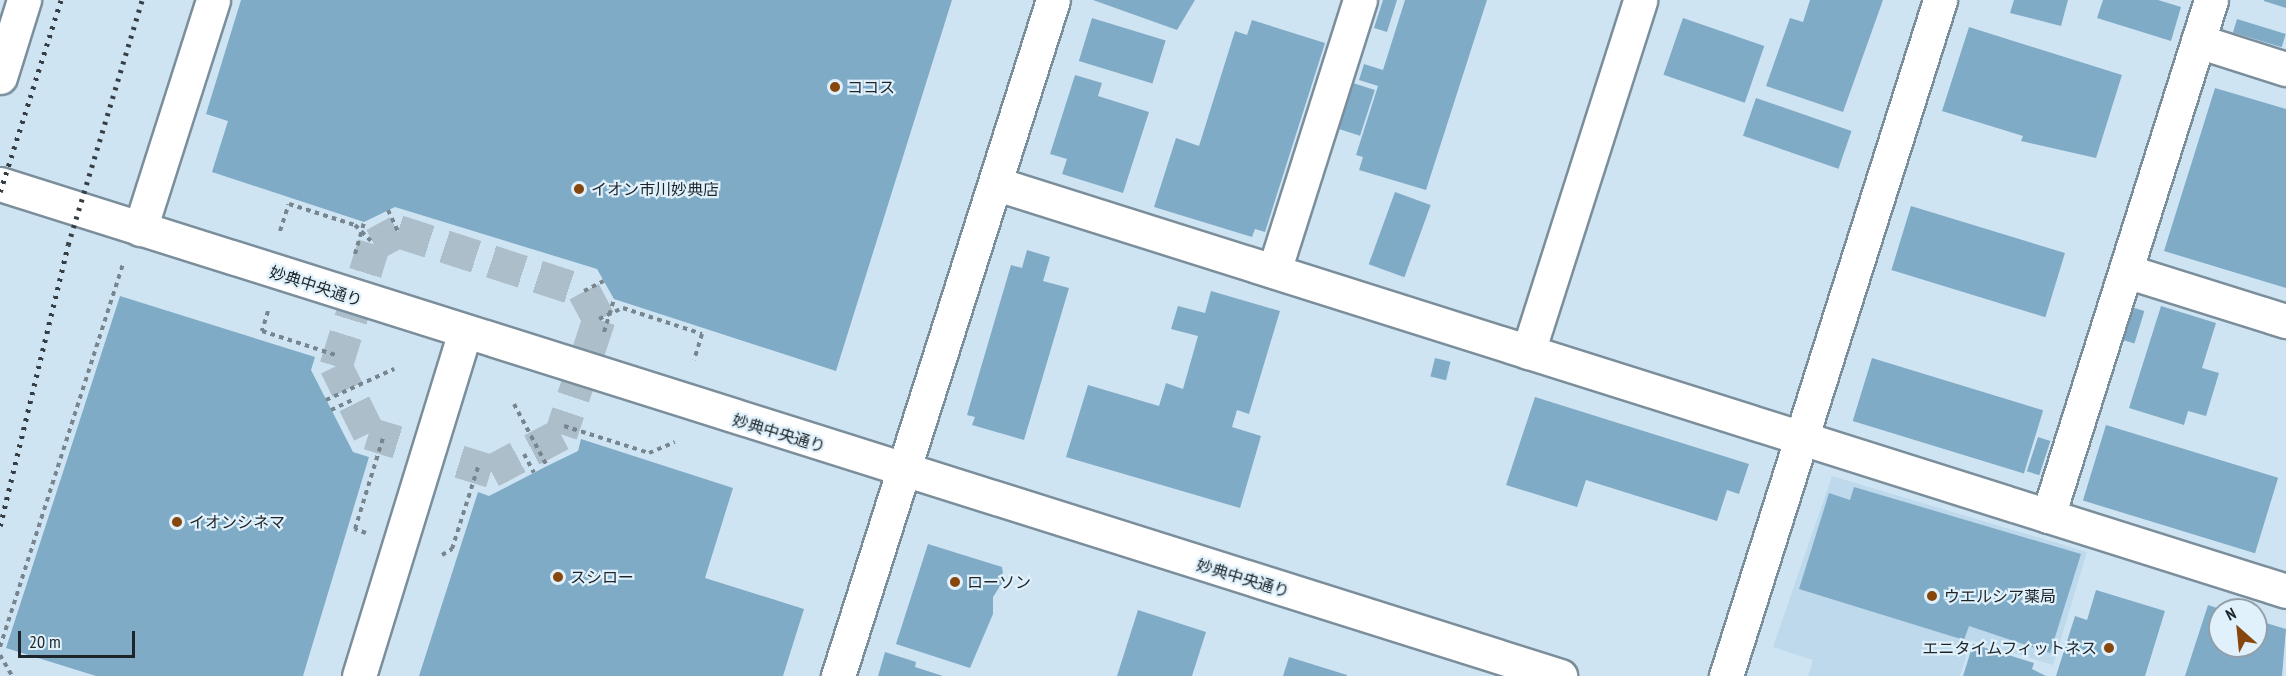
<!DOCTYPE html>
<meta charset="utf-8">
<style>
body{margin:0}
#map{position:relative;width:2286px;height:676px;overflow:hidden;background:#cfe4f2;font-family:"PT Sans Narrow","Noto Sans JP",sans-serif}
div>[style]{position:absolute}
.built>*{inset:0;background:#bdd9eb}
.building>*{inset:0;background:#80abc6;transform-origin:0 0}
.minor-tunnel>*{height:33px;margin-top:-16.5px;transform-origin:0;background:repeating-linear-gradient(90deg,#abbeca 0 33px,transparent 0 49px)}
.path>*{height:4px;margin-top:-2px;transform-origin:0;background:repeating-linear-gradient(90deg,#77858f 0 4.5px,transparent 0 9px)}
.roads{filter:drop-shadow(2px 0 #7b8e9b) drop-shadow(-2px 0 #7b8e9b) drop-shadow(0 2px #7b8e9b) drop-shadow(0 -2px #7b8e9b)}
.minor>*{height:33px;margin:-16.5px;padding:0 16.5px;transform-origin:16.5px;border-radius:16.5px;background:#fff}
.rail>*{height:4.5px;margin-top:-2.25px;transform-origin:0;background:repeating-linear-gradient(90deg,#353e44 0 3px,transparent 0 9px)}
.path-bridge>*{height:4px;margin-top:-2px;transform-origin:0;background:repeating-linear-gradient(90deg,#77858f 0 4.5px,transparent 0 9px)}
.dots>*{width:16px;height:16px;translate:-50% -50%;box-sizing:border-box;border:3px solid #e0f1fc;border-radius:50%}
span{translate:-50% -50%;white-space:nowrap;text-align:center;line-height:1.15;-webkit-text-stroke:4.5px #e0f1fc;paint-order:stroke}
.poi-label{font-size:16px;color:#1d252a}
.left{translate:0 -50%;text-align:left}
.right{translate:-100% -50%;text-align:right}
.street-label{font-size:16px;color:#1d252a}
.north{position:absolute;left:2208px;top:598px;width:60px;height:60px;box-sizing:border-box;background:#e0f1fc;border:2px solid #929fa8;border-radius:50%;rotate:333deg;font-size:16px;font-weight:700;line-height:24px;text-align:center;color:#1d252a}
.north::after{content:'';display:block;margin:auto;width:21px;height:27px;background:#86460c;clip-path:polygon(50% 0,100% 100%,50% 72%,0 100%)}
.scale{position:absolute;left:18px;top:631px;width:117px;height:27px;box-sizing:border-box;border:3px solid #1d252a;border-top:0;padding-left:8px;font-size:18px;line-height:21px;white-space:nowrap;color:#1d252a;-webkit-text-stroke:4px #e0f1fc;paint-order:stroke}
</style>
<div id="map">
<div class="built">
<i style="clip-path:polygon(1832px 476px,2087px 552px,2053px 665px,1971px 640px,1960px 676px,1808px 676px,1813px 660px,1773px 647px)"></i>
</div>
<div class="building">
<i style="clip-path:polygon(241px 0,952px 0,836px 371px,614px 299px,597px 269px,395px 207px,364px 222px,212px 172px,228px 121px,206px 114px)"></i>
<i style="clip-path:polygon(1093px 0,1195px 0,1177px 30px)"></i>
<i style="clip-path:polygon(1383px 0,1397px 0,1387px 32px,1374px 28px)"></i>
<i style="clip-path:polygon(1405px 0,1487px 0,1426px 190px,1359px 170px,1363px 157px,1356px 155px,1378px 86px,1359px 80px,1364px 64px,1383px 70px)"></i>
<i style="clip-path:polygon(1810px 0,1883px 0,1843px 112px,1766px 86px,1790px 18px,1803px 22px)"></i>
<i style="clip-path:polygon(2014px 0,2068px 0,2061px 26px,2010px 13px)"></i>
<i style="clip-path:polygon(2103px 0,2158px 0,2181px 7px,2171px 41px,2097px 18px)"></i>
<i style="clip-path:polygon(2264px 0,2286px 0,2286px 8px,2264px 1px)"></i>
<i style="left:1092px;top:18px;width:77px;height:45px;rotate:17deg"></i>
<i style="left:1683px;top:18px;width:86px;height:60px;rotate:19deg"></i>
<i style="left:2237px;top:19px;width:51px;height:14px;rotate:17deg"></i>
<i style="clip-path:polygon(1252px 20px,1325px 43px,1265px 232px,1255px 229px,1252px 237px,1154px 207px,1176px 138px,1199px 146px,1235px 31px,1247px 35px)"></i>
<i style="clip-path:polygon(1969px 27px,2122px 75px,2096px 158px,2021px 141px,2023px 136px,1942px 111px)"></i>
<i style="clip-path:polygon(1075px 75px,1102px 83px,1098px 96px,1149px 112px,1123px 193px,1062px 174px,1067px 159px,1050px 154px)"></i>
<i style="left:1353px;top:83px;width:23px;height:48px;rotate:18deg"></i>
<i style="clip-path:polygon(2215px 88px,2286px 109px,2286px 288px,2164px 251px)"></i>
<i style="left:1756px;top:98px;width:101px;height:40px;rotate:19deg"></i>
<i style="left:1395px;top:192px;width:38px;height:77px;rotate:20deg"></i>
<i style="left:1911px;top:206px;width:161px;height:67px;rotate:17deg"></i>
<i style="clip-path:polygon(1027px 250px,1050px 257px,1043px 281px,1069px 288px,1024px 440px,972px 425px,975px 417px,967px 415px,1011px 265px,1022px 268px)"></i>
<i style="clip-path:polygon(1211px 291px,1280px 311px,1249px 414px,1237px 410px,1232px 427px,1261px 436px,1240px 508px,1066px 457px,1088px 385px,1159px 406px,1166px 383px,1183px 389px,1198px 336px,1171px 329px,1178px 306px,1205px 313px)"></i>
<i style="clip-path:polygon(120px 296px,315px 357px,311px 370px,353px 452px,369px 457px,303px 676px,96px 676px,6px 648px)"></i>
<i style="clip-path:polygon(2161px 306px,2216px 323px,2202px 368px,2219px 373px,2206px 416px,2188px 411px,2184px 425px,2129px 408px)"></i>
<i style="left:2131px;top:307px;width:14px;height:34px;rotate:17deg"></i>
<i style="left:1435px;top:358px;width:16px;height:19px;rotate:14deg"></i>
<i style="left:1872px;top:358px;width:179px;height:66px;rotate:17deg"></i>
<i style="clip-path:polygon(1535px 397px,1749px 464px,1739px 494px,1727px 490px,1717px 521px,1586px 480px,1577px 507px,1506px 485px)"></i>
<i style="left:2106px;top:425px;width:180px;height:79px;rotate:17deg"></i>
<i style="left:2038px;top:437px;width:13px;height:36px;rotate:18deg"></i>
<i style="clip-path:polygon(581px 439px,733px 488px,705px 578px,804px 609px,783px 676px,419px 676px,478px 492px,489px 496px,547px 466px,578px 451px)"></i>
<i style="clip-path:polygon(1854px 487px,2081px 554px,2050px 653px,1969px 626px,1964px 640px,1799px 589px,1829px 493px,1850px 500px)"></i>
<i style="clip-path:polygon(928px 544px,1002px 567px,1004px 580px,993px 597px,993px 614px,970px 668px,896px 644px)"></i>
<i style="clip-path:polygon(2096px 590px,2165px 611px,2145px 676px,2056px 676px,2075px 616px,2087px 620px)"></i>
<i style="clip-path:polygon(2208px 605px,2220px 609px,2220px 646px,2256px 646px,2256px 620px,2286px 629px,2282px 676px,2185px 676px)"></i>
<i style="clip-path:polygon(1138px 610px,1206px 632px,1192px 676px,1117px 676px)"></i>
<i style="clip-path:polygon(1973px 644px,2034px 663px,2032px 669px,2046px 676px,1963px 676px)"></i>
<i style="clip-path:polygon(885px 652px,916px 662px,915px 667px,943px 676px,878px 676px)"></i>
<i style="clip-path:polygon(1289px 657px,1347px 675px,1347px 676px,1283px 676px)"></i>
</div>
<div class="minor-tunnel">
<i style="left:398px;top:231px;width:195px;rotate:17.9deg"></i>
<i style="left:584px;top:291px;width:32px;rotate:62deg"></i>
<i style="left:599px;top:319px;width:121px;rotate:108.3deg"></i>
<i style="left:561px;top:434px;width:79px;rotate:152.1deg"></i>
<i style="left:491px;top:471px;width:128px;rotate:-162.7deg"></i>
<i style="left:369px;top:433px;width:75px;rotate:-116.2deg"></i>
<i style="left:336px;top:366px;width:128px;rotate:-72.7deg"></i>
<i style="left:374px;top:244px;width:27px;rotate:-28deg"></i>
</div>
<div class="path">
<i style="left:388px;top:210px;width:23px;rotate:65deg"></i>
<i style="left:280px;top:231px;width:28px;rotate:-72deg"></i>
<i style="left:289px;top:204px;width:69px;rotate:17.7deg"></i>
<i style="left:355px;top:254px;width:33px;rotate:-74deg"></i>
<i style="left:584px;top:291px;width:22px;rotate:-27deg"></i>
<i style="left:623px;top:308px;width:83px;rotate:18.2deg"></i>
<i style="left:702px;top:334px;width:27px;rotate:107deg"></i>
<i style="left:268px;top:311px;width:21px;rotate:107deg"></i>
<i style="left:262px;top:331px;width:81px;rotate:18deg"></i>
<i style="left:604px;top:332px;width:34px;rotate:-73deg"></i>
<i style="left:326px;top:400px;width:75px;rotate:-24.5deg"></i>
<i style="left:514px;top:404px;width:70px;rotate:62deg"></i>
<i style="left:331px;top:410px;width:23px;rotate:-25deg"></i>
<i style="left:564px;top:426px;width:89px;rotate:17.6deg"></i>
<i style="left:649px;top:453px;width:28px;rotate:-23deg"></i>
<i style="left:524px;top:454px;width:21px;rotate:62deg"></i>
<i style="left:366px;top:533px;width:12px;rotate:-160deg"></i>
<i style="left:355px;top:529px;width:95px;rotate:-72.9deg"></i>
<i style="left:442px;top:555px;width:12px;rotate:-31deg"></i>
<i style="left:452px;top:549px;width:86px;rotate:-72.4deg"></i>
<i style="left:0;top:647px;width:402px;rotate:-72.2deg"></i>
<i style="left:0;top:655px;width:24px;rotate:60deg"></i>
</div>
<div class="roads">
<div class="minor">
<i style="left:2198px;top:41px;width:92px;rotate:17.7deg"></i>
<i style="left:0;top:77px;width:81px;rotate:-72.7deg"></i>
<i style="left:0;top:184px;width:1636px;rotate:17.5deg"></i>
<i style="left:997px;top:184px;width:1352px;rotate:17.52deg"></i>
<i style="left:140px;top:229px;width:240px;rotate:-72.3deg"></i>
<i style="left:1274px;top:271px;width:284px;rotate:-72.4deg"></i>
<i style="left:2126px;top:271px;width:168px;rotate:17.4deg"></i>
<i style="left:1528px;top:352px;width:369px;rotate:-72.3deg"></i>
<i style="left:2048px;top:516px;width:541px;rotate:-72.47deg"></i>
<i style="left:359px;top:676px;width:358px;rotate:-72.9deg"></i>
<i style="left:838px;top:676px;width:709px;rotate:-72.36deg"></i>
<i style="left:1726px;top:676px;width:709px;rotate:-72.43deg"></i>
</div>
</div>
<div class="rail">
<i style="left:0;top:192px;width:201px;rotate:-72.4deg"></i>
<i style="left:0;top:526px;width:289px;rotate:-76.4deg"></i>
<i style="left:68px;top:245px;width:256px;rotate:-73.2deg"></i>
</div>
<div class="path-bridge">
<i style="left:355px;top:225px;width:27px;rotate:45deg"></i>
<i style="left:599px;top:319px;width:26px;rotate:-25deg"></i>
</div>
<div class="dots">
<i style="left:835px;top:87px;background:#86460c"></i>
<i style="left:579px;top:189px;background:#86460c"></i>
<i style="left:177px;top:522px;background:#86460c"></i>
<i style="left:558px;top:577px;background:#86460c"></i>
<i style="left:955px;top:582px;background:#86460c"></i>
<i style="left:1932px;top:596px;background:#86460c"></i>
<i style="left:2109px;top:648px;background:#86460c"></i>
</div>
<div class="poi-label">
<span class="left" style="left:847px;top:87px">ココス</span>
<span class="left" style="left:591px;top:189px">イオン市川妙典店</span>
<span class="left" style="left:189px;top:522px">イオンシネマ</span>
<span class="left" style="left:570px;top:577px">スシロー</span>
<span class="left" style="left:967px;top:582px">ローソン</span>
<span class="left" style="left:1944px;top:596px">ウエルシア薬局</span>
<span class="right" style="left:2097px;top:648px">エニタイムフィットネス</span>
</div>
<div class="street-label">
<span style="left:316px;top:286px;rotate:18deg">妙典中央通り</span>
<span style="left:779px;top:433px;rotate:17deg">妙典中央通り</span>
<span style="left:1243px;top:578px;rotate:17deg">妙典中央通り</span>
</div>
<div class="north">N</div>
<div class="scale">20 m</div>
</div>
